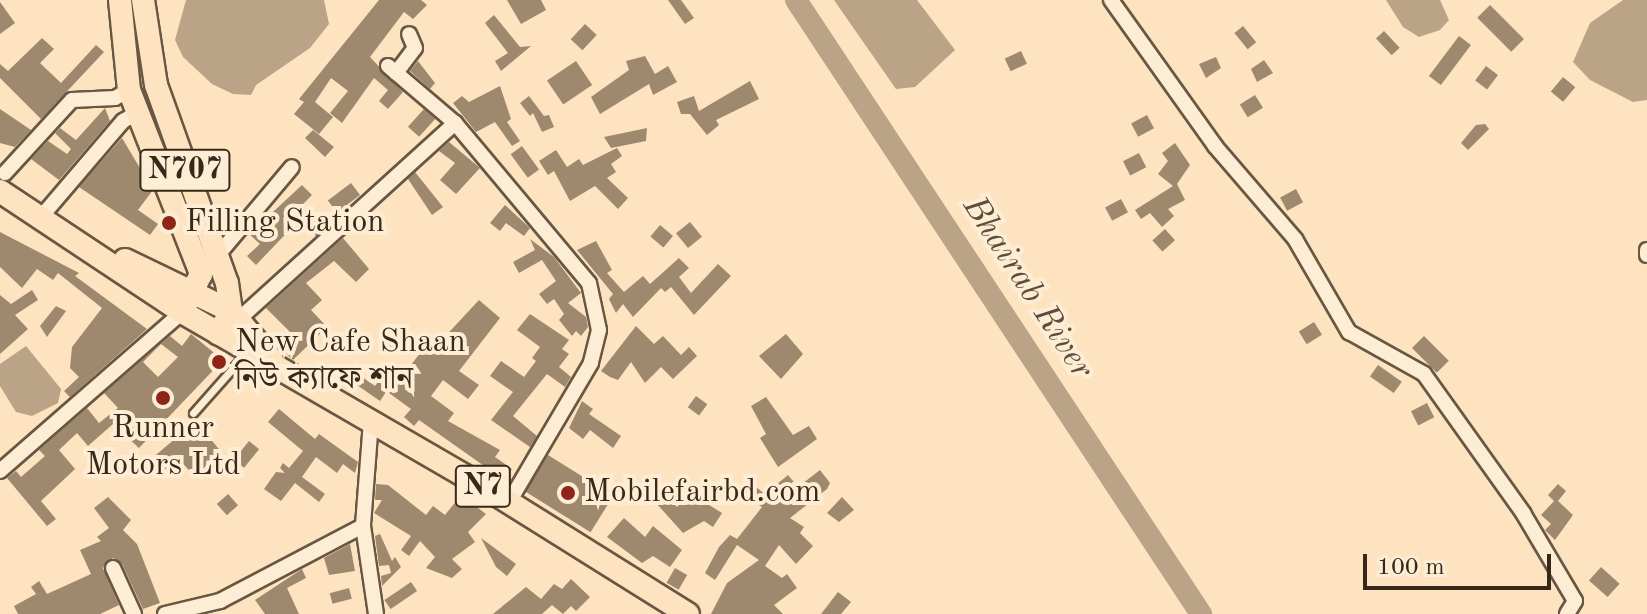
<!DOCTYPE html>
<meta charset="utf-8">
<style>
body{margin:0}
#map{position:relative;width:1647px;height:614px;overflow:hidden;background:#fde3bf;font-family:"Old Standard TT","Noto Serif Bengali",serif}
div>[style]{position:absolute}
.water>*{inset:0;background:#baa387}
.river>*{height:22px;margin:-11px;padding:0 11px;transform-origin:11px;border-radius:11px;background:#baa387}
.building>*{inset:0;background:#9e896f;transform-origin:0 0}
.roads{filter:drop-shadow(2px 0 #685742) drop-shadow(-2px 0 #685742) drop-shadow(0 2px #685742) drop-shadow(0 -2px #685742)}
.service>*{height:7px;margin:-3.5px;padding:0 3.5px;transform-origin:3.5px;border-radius:3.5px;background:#feedd5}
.minor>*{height:14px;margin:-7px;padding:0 7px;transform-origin:7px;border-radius:7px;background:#feedd5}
.trunk>*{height:22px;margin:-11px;padding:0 11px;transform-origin:11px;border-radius:11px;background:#fde3bf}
.dots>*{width:22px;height:22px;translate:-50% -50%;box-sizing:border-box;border:4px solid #feedd5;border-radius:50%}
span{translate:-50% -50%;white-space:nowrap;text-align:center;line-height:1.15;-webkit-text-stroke:8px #feedd5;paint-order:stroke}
.shield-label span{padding:2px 6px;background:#feedd5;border:2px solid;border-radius:6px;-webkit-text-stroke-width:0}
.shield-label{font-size:30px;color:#372819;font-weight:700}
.poi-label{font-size:32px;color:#372819}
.left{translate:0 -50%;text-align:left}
.water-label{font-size:34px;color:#5e4d3a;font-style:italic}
.scale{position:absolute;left:1363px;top:554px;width:188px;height:36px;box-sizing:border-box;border:4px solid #372819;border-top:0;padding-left:10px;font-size:24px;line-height:28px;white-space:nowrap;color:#372819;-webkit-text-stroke:6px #feedd5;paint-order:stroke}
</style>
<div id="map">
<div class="water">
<i style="clip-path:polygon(186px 0,324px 0,329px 24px,310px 48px,256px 85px,251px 95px,233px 94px,212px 84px,183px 57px,175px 40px)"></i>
<i style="clip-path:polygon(834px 0,917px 0,955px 50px,915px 87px,896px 89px)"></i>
<i style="clip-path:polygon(1386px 0,1440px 0,1449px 20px,1440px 30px,1419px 37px,1403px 27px)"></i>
<i style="clip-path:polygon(1623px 0,1647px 0,1647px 100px,1633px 102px,1590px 80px,1573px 62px,1590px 23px)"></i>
<i style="clip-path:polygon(26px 346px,61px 389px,58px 403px,32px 416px,16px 412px,0 386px,0 364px)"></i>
</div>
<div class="river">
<i style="left:796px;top:0;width:736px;rotate:56.59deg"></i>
</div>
<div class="building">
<i style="clip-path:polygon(379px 0,421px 0,427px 5px,413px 19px,404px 12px,370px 57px,403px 92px,388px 109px,379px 101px,388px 90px,374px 78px,342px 123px,330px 113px,348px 91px,331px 78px,315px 102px,333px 117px,319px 134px,294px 114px,304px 102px,299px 99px)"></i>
<i style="clip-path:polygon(507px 0,541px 0,546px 10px,521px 24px)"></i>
<i style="clip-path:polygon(668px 0,681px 0,694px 18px,685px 24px)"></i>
<i style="clip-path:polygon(0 2px,15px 23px,0 34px)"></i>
<i style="left:1490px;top:5px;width:48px;height:18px;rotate:45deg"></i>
<i style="clip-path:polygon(494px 15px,520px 47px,531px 46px,501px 71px,495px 61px,508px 53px,485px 23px)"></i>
<i style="left:585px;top:24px;width:16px;height:21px;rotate:43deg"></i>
<i style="left:1243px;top:26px;width:21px;height:11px;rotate:51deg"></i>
<i style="left:1384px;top:31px;width:23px;height:11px;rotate:47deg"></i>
<i style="left:1459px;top:36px;width:15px;height:50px;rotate:37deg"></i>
<i style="clip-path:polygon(42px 38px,54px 49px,40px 63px,61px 83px,96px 45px,104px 52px,41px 119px,0 78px,0 64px,8px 71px)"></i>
<i style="left:1021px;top:51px;width:14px;height:18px;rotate:65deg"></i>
<i style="clip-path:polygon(645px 56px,655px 74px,668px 66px,677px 82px,653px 95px,649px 84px,600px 114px,591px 97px,629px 70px,626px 61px)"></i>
<i style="clip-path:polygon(1216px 57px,1221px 68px,1206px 78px,1199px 64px)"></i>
<i style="clip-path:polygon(1264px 60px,1273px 73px,1257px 82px,1251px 69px)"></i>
<i style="clip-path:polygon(418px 61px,435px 83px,430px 89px,410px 71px)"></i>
<i style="left:576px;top:61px;width:29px;height:35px;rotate:56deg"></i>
<i style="left:1486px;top:66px;width:15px;height:18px;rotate:37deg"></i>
<i style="left:1563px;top:77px;width:16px;height:19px;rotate:40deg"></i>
<i style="clip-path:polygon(750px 81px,759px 99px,716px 120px,719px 125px,707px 135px,690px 114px,681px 114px,677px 102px,694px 96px,699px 111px)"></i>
<i style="clip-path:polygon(500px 86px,511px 119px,507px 122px,520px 141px,512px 146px,495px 122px,476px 132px,453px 103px,462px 96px,469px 102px)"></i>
<i style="left:1255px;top:95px;width:15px;height:18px;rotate:58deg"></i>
<i style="clip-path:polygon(529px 96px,544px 116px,549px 115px,554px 127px,542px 132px,533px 113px,530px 116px,520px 103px)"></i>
<i style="clip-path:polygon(105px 108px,110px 121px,59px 180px,31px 159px,48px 141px,67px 154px,71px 149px,55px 133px,60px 128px,76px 140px)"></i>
<i style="clip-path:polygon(0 109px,31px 130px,15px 147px,0 143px)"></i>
<i style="left:424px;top:109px;width:15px;height:24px;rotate:42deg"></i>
<i style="left:1147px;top:115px;width:15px;height:18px;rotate:62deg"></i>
<i style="clip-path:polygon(1485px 124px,1489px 129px,1468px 150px,1461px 143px,1476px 125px)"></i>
<i style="clip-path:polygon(647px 128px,646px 141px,611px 148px,604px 137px)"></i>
<i style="clip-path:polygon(313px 130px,334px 147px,325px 157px,305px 138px)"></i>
<i style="clip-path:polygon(122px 138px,153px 190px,138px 210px,158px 224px,150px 235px,79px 187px)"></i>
<i style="clip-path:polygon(449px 142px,480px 168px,456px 194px,440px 180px,455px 163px,439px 151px)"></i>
<i style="clip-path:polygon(1175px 143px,1190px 165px,1177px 184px,1185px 200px,1168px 209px,1174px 216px,1162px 227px,1150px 213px,1141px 219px,1135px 210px,1173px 186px,1158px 174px,1168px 161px,1162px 153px)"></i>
<i style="left:522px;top:146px;width:29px;height:14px;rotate:54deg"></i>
<i style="clip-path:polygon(617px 148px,622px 156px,611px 164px,616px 172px,607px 178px,628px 198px,618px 209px,595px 186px,570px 201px,554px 171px,548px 175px,539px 161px,556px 150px,567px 167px,579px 159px,583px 165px)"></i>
<i style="left:1139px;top:153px;width:16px;height:18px;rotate:63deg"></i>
<i style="clip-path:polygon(415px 172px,443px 207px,432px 215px,408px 179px)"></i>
<i style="left:351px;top:183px;width:15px;height:29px;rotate:53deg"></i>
<i style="clip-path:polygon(302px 185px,312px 195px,303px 204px,328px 225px,316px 236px,300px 219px,256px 265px,247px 256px,260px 244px,249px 234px)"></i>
<i style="left:1296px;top:189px;width:15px;height:18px;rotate:62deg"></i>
<i style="left:1121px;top:199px;width:15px;height:18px;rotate:62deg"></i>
<i style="clip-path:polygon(505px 205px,530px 228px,524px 236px,506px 223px,500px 231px,490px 223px)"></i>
<i style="left:690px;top:222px;width:19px;height:18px;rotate:51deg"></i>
<i style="left:660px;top:225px;width:17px;height:15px;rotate:40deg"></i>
<i style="left:1165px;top:229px;width:15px;height:17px;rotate:48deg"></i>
<i style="clip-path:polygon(0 232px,79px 273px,75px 276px,147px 329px,70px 397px,64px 391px,79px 377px,70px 368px,72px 347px,102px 308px,58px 273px,53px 280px,37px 269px,22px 288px,0 267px)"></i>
<i style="clip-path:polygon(343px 238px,369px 269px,356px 282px,334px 261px,306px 283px,322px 300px,311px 310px,327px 327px,293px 360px,280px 348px,293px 335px,266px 308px)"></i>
<i style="clip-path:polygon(530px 239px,554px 257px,581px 293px,568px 303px,586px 317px,588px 327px,581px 336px,576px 331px,572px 336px,559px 320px,564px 314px,554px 299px,547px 304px,539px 294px,556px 281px,542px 260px,519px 273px,513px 262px,535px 250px)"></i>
<i style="clip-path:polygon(596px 241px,612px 270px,607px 273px,624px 292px,643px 276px,650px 284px,679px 258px,689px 268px,679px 277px,691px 293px,718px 264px,731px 276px,694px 315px,671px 287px,665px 292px,661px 288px,633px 317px,623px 304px,616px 313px,609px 299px,613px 294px,577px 250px)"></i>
<i style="clip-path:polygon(32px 290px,38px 300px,15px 315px,28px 329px,0 354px,0 295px,11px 304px)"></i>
<i style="clip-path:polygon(479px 300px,500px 318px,459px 371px,479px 385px,468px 399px,443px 380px,431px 396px,454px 413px,448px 421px,500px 450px,495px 457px,512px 469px,504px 480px,419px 420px,414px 426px,404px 417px,411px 409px,389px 393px,432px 338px,439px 343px)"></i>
<i style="clip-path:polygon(56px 306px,66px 311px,47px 337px,40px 326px)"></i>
<i style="clip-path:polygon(530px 314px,569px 340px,562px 349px,569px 354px,559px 367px,571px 377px,565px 387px,547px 374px,513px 416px,537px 436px,519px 466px,530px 447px,491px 420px,513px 392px,490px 376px,501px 361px,524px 377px,536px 361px,532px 358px,540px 347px,517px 330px)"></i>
<i style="left:1314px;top:322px;width:15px;height:18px;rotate:58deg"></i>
<i style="clip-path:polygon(636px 326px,654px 344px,663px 336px,681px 355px,689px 347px,697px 356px,673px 379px,661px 367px,645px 383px,631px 362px,618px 380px,610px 377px,601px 371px)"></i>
<i style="left:389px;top:330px;width:16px;height:17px;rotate:38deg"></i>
<i style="clip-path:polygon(evenodd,191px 334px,223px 360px,139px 448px,113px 424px,88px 446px,77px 433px,59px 450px,75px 469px,41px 501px,56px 519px,47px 526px,7px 478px,16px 471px,21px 477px,45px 456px,39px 450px,87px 408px,99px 423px,118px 408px,104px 393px,170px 336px,182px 346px,191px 334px,161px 344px,178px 357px,158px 377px,143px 362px,161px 344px)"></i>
<i style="clip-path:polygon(786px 334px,803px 354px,781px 379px,759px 356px)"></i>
<i style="left:1424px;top:336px;width:35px;height:17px;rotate:45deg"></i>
<i style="left:1378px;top:365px;width:29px;height:14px;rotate:35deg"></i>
<i style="clip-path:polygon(349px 368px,375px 386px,380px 379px,390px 386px,380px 401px,344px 376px)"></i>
<i style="left:696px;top:396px;width:14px;height:14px;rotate:36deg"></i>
<i style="clip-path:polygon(766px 397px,793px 435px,809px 426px,817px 439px,778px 467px,760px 438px,766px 434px,751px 406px)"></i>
<i style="clip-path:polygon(582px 401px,593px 409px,589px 414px,621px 436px,613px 448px,590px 430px,583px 439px,569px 428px)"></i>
<i style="left:1427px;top:403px;width:16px;height:18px;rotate:63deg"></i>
<i style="clip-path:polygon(279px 409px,315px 439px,319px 434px,358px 462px,355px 473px,343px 464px,337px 473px,316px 457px,302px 477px,325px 494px,319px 502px,295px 483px,281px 501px,264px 489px,276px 472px,285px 473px,280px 468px,283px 463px,289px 468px,303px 451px,268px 422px)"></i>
<i style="clip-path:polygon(196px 421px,222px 453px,194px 476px,179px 459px,163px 474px,150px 460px)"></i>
<i style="left:249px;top:441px;width:13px;height:24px;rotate:39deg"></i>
<i style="left:548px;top:455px;width:77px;height:43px;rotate:32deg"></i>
<i style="clip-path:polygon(820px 470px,830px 483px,827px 489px,790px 518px,804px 527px,800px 533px,813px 546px,796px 564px,779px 545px,765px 566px,782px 578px,787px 574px,797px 588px,774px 605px,783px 614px,711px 614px,727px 583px,759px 560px,737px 545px,715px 580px,705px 573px,719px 547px,730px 535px,737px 539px,762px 507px,742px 493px,749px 482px,765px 494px,788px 475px,798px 487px)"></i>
<i style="clip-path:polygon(648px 476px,677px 507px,690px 493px,722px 513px,713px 527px,704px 521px,683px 533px,639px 484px)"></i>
<i style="clip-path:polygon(376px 484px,388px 485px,426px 515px,433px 506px,445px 515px,461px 495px,486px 514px,468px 532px,475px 542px,452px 559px,462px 569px,452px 578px,426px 568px,435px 557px,420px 541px,409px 556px,401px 550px,411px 536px,374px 513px,382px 500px,375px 500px)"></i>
<i style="clip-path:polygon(1558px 484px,1566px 491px,1558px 501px,1573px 515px,1555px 540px,1545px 530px,1551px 524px,1541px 515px,1554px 501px,1548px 495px)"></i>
<i style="left:228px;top:494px;width:15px;height:15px;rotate:48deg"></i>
<i style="clip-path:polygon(108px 497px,131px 520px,123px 530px,137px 544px,160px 603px,143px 609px,122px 564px,113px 558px,103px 568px,119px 605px,100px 614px,18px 614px,14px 606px,36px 594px,31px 587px,39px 581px,47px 594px,91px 574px,80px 550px,101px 541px,97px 537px,109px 528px,94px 508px)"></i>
<i style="clip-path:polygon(842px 497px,854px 510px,839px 522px,827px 513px)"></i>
<i style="clip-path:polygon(624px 518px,645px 537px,653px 526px,682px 550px,670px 567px,653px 556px,642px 563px,607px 537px)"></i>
<i style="clip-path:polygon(380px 534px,392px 561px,395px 557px,401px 567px,382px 586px,381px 576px,391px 573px,389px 565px,379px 566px,375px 536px)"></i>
<i style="clip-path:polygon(481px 538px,516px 564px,507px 576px,496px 567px)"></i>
<i style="clip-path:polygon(350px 544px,355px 571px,329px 575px,324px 558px)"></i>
<i style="left:1601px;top:567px;width:25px;height:18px;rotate:42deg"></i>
<i style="left:675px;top:568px;width:14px;height:17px;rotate:30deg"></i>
<i style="clip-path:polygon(302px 569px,306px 578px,287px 588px,299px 614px,265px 614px,255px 600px)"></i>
<i style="clip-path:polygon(571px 579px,590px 597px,576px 611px,571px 606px,563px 614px,552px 605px,542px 614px,493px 614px,526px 587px,541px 599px,554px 584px,562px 589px)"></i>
<i style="left:411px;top:582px;width:11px;height:32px;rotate:56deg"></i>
<i style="left:349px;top:588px;width:11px;height:20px;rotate:75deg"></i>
<i style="clip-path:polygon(838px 592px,851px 602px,841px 614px,821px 614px)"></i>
</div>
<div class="roads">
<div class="service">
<i style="left:193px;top:413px;width:80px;rotate:-48.5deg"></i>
</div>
<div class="minor">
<i style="left:1111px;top:0;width:179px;rotate:54.5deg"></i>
<i style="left:1215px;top:146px;width:123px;rotate:49.3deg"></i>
<i style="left:1295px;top:239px;width:108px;rotate:59.9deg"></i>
<i style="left:1349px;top:332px;width:86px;rotate:29.2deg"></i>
<i style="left:1424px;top:374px;width:171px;rotate:54.5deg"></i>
<i style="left:1523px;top:513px;width:102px;rotate:59.4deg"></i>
<i style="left:1575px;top:601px;width:15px;rotate:122deg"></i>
<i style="left:388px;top:66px;width:88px;rotate:40.4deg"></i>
<i style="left:455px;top:123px;width:209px;rotate:50.1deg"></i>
<i style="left:589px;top:283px;width:48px;rotate:78deg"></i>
<i style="left:599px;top:330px;width:34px;rotate:104deg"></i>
<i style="left:591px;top:363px;width:161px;rotate:120.5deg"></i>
<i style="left:396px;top:73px;width:31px;rotate:-53deg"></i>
<i style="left:415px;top:48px;width:15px;rotate:-113deg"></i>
<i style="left:5px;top:173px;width:99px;rotate:-47.5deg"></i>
<i style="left:72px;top:100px;width:43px;rotate:-2.7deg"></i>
<i style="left:115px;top:98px;width:16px;rotate:-30deg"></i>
<i style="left:47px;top:210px;width:117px;rotate:-49.5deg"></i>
<i style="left:123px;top:121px;width:16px;rotate:-30deg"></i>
<i style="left:1647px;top:250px;width:5px;rotate:90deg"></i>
<i style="left:217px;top:256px;width:116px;rotate:-49.9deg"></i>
<i style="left:239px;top:319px;width:292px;rotate:-42.2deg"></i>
<i style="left:371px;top:421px;width:105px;rotate:94.4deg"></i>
<i style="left:363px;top:526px;width:89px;rotate:81.6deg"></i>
<i style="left:0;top:471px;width:242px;rotate:-41.1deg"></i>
<i style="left:113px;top:568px;width:51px;rotate:65.5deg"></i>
<i style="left:165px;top:614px;width:57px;rotate:-13.3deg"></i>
<i style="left:220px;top:601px;width:161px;rotate:-27.7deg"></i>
</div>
<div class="trunk">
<i style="left:120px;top:0;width:90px;rotate:84.3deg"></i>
<i style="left:129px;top:90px;width:198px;rotate:68.6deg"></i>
<i style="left:201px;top:274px;width:42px;rotate:116.6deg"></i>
<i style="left:143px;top:0;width:86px;rotate:81.3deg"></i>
<i style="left:156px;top:85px;width:210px;rotate:70.3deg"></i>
<i style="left:227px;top:283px;width:28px;rotate:82deg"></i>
<i style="left:231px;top:311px;width:26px;rotate:119deg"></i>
<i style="left:0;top:191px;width:219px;rotate:33.6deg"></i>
<i style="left:182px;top:312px;width:351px;rotate:30.1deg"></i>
<i style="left:486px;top:488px;width:238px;rotate:32deg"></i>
<i style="left:125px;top:260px;width:118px;rotate:25.7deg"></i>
<i style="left:231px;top:311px;width:64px;rotate:50.1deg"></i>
</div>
</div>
<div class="dots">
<i style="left:169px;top:223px;background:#8f2418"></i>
<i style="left:219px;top:362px;background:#8f2418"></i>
<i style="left:163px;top:398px;background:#8f2418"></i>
<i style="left:568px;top:493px;background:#8f2418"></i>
</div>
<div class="shield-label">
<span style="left:185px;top:170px">N707</span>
<span style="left:483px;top:486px">N7</span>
</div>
<div class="poi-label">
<span class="left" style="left:185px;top:223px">Filling Station</span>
<span class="left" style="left:235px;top:362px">New Cafe Shaan<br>নিউ ক্যাফে শান</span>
<span style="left:163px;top:448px">Runner<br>Motors Ltd</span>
<span class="left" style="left:584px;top:493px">Mobilefairbd.com</span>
</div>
<div class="water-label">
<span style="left:1027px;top:288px;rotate:57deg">Bhairab River</span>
</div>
<div class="scale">100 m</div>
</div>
